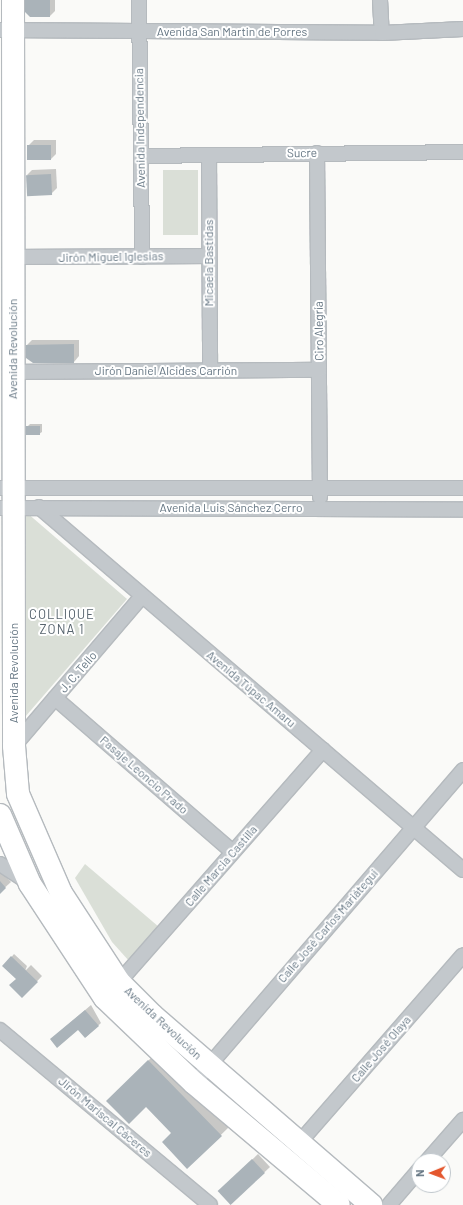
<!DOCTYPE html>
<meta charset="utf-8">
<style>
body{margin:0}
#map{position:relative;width:463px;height:1205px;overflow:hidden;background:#fafaf8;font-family:Barlow,sans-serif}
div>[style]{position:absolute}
.green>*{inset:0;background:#dadfd7;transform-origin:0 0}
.shadow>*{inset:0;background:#0003}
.building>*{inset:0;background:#aab3b9;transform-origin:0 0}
.roads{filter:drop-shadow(1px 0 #b5babe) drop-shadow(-1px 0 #b5babe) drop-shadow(0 1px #b5babe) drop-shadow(0 -1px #b5babe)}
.street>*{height:14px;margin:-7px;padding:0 7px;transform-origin:7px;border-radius:7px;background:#c3c8cc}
.primary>*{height:22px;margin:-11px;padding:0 11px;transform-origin:11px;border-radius:11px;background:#fff}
span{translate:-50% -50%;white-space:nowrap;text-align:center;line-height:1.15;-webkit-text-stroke:4px #fff;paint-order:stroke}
.street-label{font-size:12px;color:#657683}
.neighbourhood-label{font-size:13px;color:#57646e;letter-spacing:1px}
.north{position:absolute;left:411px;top:1153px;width:40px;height:40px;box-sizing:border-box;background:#fff;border:1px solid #c1c8cd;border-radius:50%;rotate:269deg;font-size:11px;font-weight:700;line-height:16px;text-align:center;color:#657683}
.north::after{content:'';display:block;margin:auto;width:14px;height:18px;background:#e4572e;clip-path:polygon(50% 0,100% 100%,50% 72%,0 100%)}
</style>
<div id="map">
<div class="green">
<i style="left:163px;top:170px;width:35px;height:65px"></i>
<i style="clip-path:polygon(26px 512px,127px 599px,25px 717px)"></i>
<i style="clip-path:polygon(85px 864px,159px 927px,129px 961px,112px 942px,75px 878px)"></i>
</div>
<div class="shadow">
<i style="clip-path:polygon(26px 0,55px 0,55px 11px,50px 16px)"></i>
<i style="clip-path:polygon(34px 140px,56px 140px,56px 154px,51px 159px,28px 146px)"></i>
<i style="clip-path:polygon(56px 169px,57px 188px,51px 194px,27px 175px,32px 170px)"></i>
<i style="clip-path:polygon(32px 340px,79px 340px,79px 356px,74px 362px,27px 345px)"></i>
<i style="clip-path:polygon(30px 424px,42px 424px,42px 432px,39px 434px,27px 427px)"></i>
<i style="clip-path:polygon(0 870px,11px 882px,0 892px)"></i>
<i style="clip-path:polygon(14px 954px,27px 966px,25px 971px,31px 965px,42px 976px,22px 997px,17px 979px,4px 966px)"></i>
<i style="clip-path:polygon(91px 1005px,101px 1023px,86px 1037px,83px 1027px,57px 1034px)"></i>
<i style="clip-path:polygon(157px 1052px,229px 1127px,187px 1168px,172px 1133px,146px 1105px,108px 1101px)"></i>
<i style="clip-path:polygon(258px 1154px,270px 1167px,232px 1203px,225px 1185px)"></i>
</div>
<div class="building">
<i style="clip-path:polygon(25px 0,50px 0,50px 17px,30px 17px,25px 12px)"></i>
<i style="left:27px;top:145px;width:24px;height:15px"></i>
<i style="left:51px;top:174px;width:21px;height:25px;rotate:87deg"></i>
<i style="clip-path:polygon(74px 344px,74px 363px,33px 363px,26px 358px,26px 345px)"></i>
<i style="left:26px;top:426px;width:14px;height:9px"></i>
<i style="clip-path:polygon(0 881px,6px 888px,0 894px)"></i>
<i style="clip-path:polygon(11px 956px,38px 982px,22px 998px,9px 985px,16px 979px,2px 966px)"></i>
<i style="clip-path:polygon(85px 1010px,99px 1026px,85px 1038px,78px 1030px,57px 1048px,50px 1039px)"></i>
<i style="clip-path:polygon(148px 1060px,222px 1136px,187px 1169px,162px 1142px,171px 1133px,146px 1107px,129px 1124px,106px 1101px)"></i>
<i style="left:252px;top:1159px;width:19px;height:47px;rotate:47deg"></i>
</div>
<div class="roads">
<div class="street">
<i style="left:139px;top:0;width:257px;rotate:89.3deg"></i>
<i style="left:380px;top:0;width:33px;rotate:87deg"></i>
<i style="left:0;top:30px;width:382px;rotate:0.4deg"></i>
<i style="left:382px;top:33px;width:81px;rotate:-2.8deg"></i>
<i style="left:317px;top:153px;width:344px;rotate:89.5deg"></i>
<i style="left:209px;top:155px;width:216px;rotate:89.7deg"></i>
<i style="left:141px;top:156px;width:322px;rotate:-0.7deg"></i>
<i style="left:13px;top:257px;width:196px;rotate:-0.3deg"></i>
<i style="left:12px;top:372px;width:307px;rotate:-0.4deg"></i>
<i style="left:0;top:488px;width:463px"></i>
<i style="left:39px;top:507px;width:558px;rotate:40.57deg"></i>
<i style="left:0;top:508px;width:463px;rotate:0.2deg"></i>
<i style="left:55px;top:698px;width:235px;rotate:40.9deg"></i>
<i style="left:14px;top:746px;width:197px;rotate:-49.5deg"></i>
<i style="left:0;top:864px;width:33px;rotate:33deg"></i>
<i style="left:119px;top:982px;width:309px;rotate:-48.7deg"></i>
<i style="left:0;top:1030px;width:273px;rotate:39.8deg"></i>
<i style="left:194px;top:1083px;width:413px;rotate:-49.3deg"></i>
<i style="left:299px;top:1143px;width:249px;rotate:-48.9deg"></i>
<i style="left:427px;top:1161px;width:55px;rotate:-48.7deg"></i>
<i style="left:389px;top:1205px;width:46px;rotate:-49.4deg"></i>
</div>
<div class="primary">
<i style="left:13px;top:0;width:746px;rotate:89.92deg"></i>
<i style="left:14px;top:746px;width:48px;rotate:85.2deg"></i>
<i style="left:18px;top:794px;width:108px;rotate:66.5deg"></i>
<i style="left:61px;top:893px;width:106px;rotate:56.9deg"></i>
<i style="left:119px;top:982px;width:47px;rotate:45deg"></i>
<i style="left:152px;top:1015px;width:290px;rotate:40.9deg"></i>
<i style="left:0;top:815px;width:75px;rotate:66.5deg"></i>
<i style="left:30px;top:884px;width:136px;rotate:56.7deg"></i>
<i style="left:105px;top:998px;width:123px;rotate:43.7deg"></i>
<i style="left:194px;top:1083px;width:189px;rotate:40.1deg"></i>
</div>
</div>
<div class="street-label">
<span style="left:232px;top:32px">Avenida San Martin de Porres</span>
<span style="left:140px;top:128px;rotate:-91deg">Avenida Independencia</span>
<span style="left:302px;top:153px;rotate:-1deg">Sucre</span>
<span style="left:111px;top:257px;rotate:-1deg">Jirón Miguel Iglesias</span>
<span style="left:209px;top:263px;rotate:-90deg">Micaela Bastidas</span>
<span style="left:319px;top:331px;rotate:-91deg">Ciro Alegría</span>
<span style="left:13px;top:349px;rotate:-90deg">Avenida Revolución</span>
<span style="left:166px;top:371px">Jirón Daniel Alcides Carrión</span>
<span style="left:231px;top:508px">Avenida Luis Sánchez Cerro</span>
<span style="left:78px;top:672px;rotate:-49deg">J. C. Tello</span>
<span style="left:14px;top:673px;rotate:-90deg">Avenida Revolución</span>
<span style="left:251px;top:689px;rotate:40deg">Avenida Túpac Amaru</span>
<span style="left:144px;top:775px;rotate:41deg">Pasaje Leoncio Prado</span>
<span style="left:221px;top:866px;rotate:-49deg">Calle Marcia Castilla</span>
<span style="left:328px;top:926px;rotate:-49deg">Calle José Carlos Mariátegui</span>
<span style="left:163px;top:1023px;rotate:43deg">Avenida Revolución</span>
<span style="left:381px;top:1049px;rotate:-49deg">Calle José Olaya</span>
<span style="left:105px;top:1117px;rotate:40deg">Jirón Mariscal Cáceres</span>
</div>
<div class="neighbourhood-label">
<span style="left:62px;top:622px">COLLIQUE<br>ZONA 1</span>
</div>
<div class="north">N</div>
</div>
